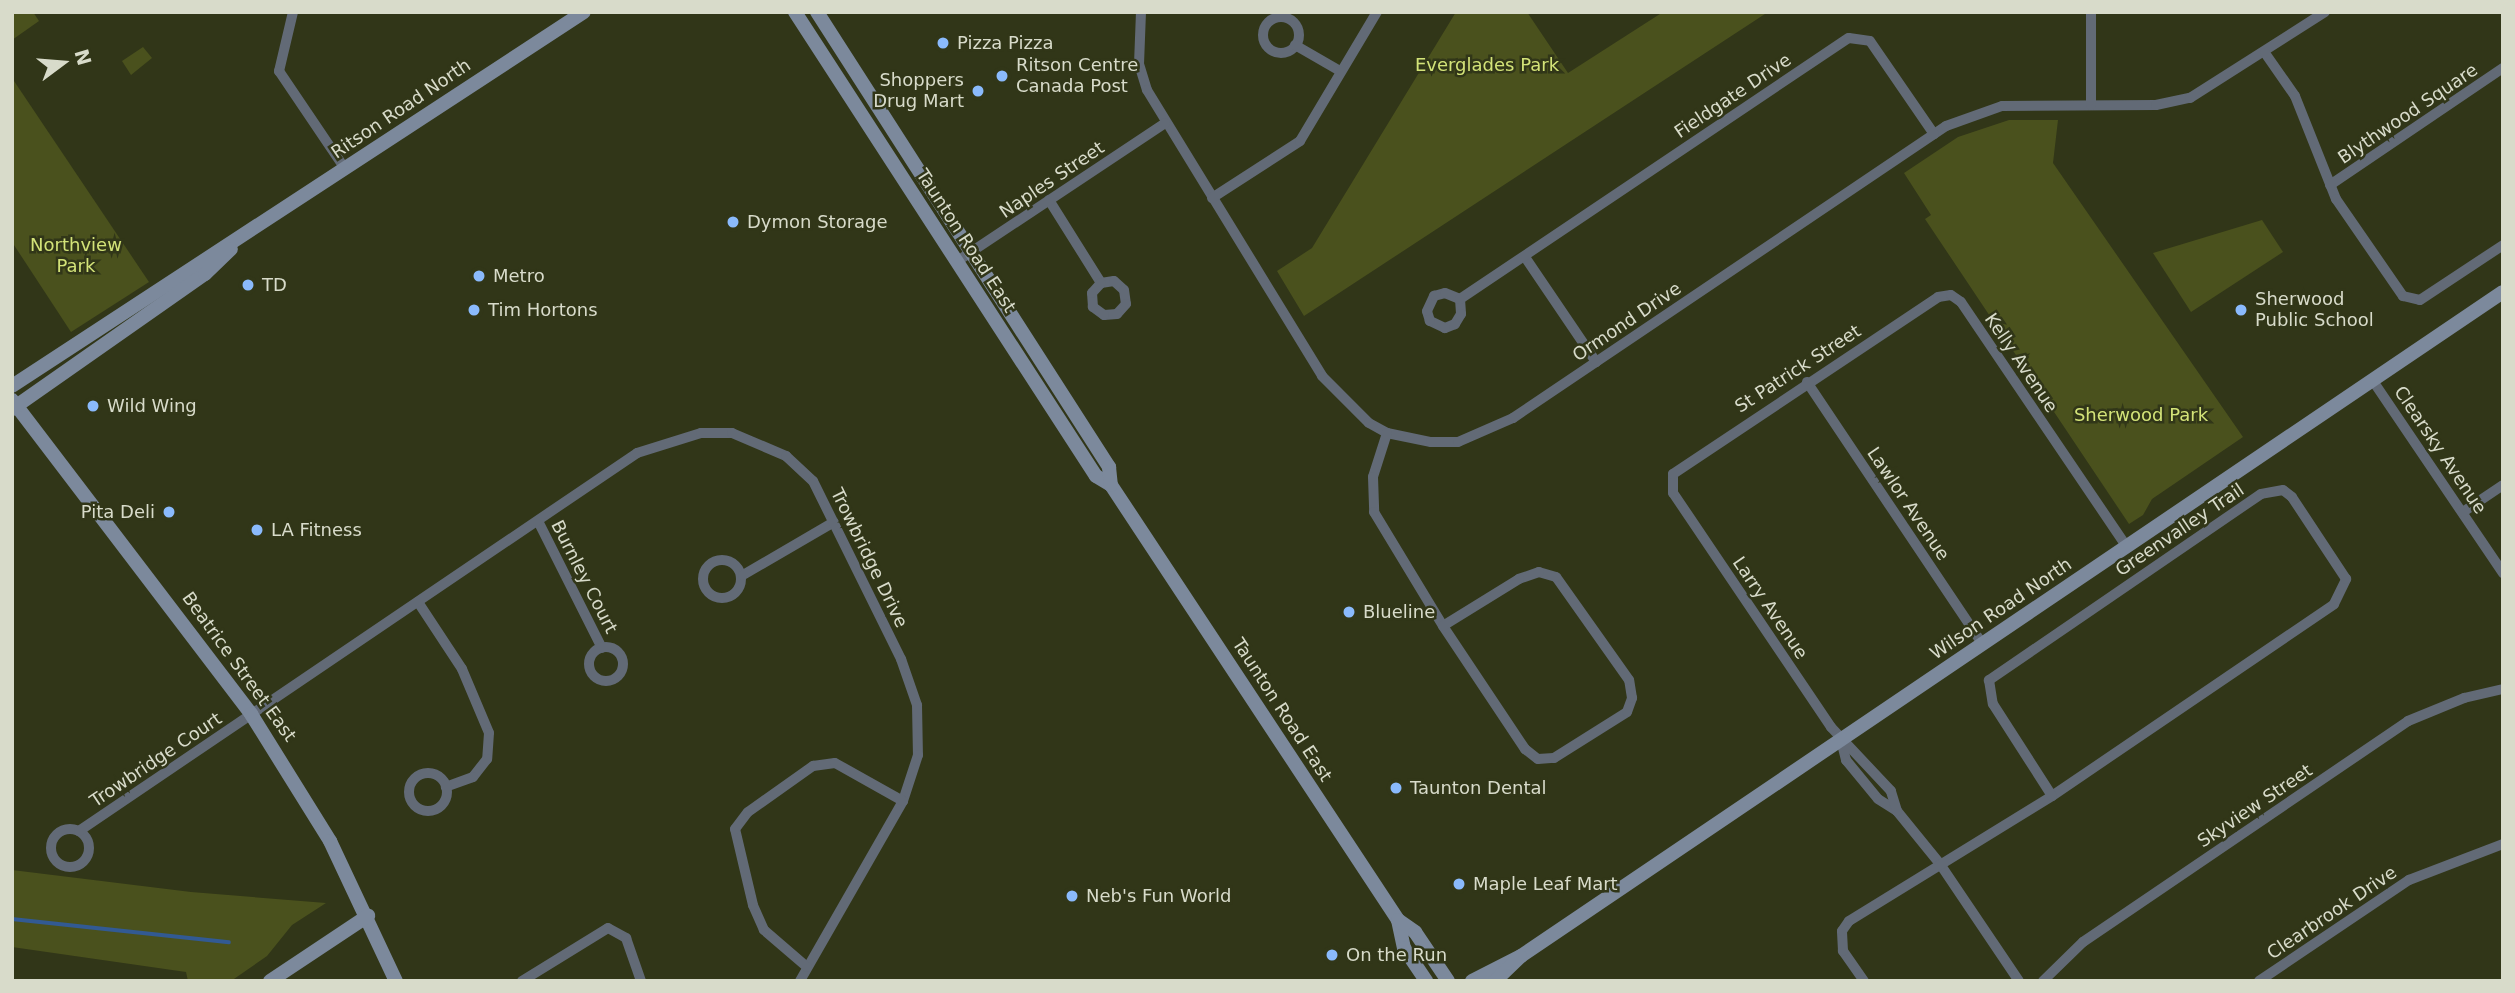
<!DOCTYPE html>
<style>
body{margin:0}
#map{position:relative;width:2515px;height:993px;overflow:hidden;background:#313618;font-family:"DejaVu Sans",sans-serif}
div>[style]{position:absolute}
.green>*{inset:0;background:#4a511d}
.stream>*{height:3.5px;margin:-1.75px;padding:0 1.75px;transform-origin:1.75px;border-radius:1.75px;background:#325a93}
.street>*{height:10px;margin:-5px;padding:0 5px;transform-origin:5px;border-radius:5px;background:#626a76}
.street>.ring{margin:-5px;padding:0;box-sizing:content-box;background:none;border:10px solid #626a76;border-radius:50%}
.secondary>*{height:14px;margin:-7px;padding:0 7px;transform-origin:7px;border-radius:7px;background:#7c899c}
.dots>*{width:19px;height:19px;translate:-50% -50%;box-sizing:border-box;border:4px solid #313618;border-radius:50%}
span{translate:-50% -50%;white-space:nowrap;text-align:center;line-height:1.15;-webkit-text-stroke:5px #313618;paint-order:stroke}
.poi-label{font-size:18px;color:#d8dbca}
.left{translate:0 -50%;text-align:left}
.right{translate:-100% -50%;text-align:right}
.park-label{font-size:18px;color:#d3e378}
.street-label{font-size:18px;color:#d8dbca}
.frame{position:absolute;inset:0;border:14px solid #d8dbca;pointer-events:none}
.north{position:absolute;left:28px;top:28px;width:70px;height:70px;-webkit-text-stroke:5px #313618;paint-order:stroke;rotate:74deg;font-size:19px;font-weight:700;line-height:28px;text-align:center;color:#d8dbca}
.north::after{content:'';display:block;margin:auto;width:24px;height:32px;background:#d8dbca;clip-path:polygon(50% 0,100% 100%,50% 72%,0 100%)}
</style>
<div id="map">
<div class="green">
<i style="clip-path:polygon(12px 12px,33px 12px,39px 21px,12px 40px)"></i>
<i style="clip-path:polygon(1456px 12px,1527px 12px,1568px 73px,1663px 12px,1768px 12px,1304px 316px,1277px 271px,1312px 248px)"></i>
<i style="clip-path:polygon(143px 47px,152px 58px,131px 75px,122px 61px)"></i>
<i style="clip-path:polygon(12px 78px,149px 282px,71px 332px,12px 242px)"></i>
<i style="clip-path:polygon(2009px 120px,2058px 120px,2053px 163px,2243px 437px,2152px 499px,2143px 515px,2129px 524px,1925px 219px,1931px 215px,1904px 173px,1958px 137px)"></i>
<i style="clip-path:polygon(2262px 220px,2283px 252px,2191px 312px,2153px 253px)"></i>
<i style="clip-path:polygon(12px 870px,191px 892px,326px 903px,292px 925px,267px 956px,231px 981px,188px 981px,186px 972px,12px 947px)"></i>
</div>
<div class="stream">
<i style="left:12px;top:919px;width:218px;rotate:6.1deg"></i>
</div>
<div class="street">
<i style="left:293px;top:12px;width:61px;rotate:103.3deg"></i>
<i style="left:279px;top:71px;width:118px;rotate:56deg"></i>
<i style="left:1141px;top:12px;width:52px;rotate:92.2deg"></i>
<i style="left:1139px;top:64px;width:27px;rotate:73deg"></i>
<i style="left:1147px;top:90px;width:335px;rotate:58.5deg"></i>
<i style="left:1322px;top:376px;width:66px;rotate:45deg"></i>
<i style="left:1369px;top:423px;width:21px;rotate:29deg"></i>
<i style="left:1387px;top:433px;width:45px;rotate:11.6deg"></i>
<i style="left:1431px;top:442px;width:27px"></i>
<i style="left:1458px;top:442px;width:60px;rotate:-23.6deg"></i>
<i style="left:1513px;top:418px;width:522px;rotate:-33.99deg"></i>
<i style="left:1946px;top:126px;width:59px;rotate:-19.7deg"></i>
<i style="left:2002px;top:106px;width:154px;rotate:-0.4deg"></i>
<i style="left:2156px;top:105px;width:35px;rotate:-12deg"></i>
<i style="left:2190px;top:98px;width:160px;rotate:-32.5deg"></i>
<i style="left:2091px;top:12px;width:93px;rotate:90deg"></i>
<i class="ring" style="left:1263px;top:17px;width:26px;height:26px"></i>
<i style="left:1295px;top:45px;width:52px;rotate:30deg"></i>
<i style="left:2265px;top:53px;width:52px;rotate:55.1deg"></i>
<i style="left:2295px;top:96px;width:111px;rotate:68.3deg"></i>
<i style="left:2336px;top:199px;width:118px;rotate:55.4deg"></i>
<i style="left:2403px;top:296px;width:17px;rotate:13deg"></i>
<i style="left:2420px;top:300px;width:100px;rotate:-33.5deg"></i>
<i style="left:2330px;top:185px;width:209px;rotate:-34.1deg"></i>
<i style="left:1212px;top:198px;width:105px;rotate:-32.9deg"></i>
<i style="left:1300px;top:141px;width:150px;rotate:-59.2deg"></i>
<i style="left:1049px;top:200px;width:98px;rotate:57.9deg"></i>
<i style="left:1101px;top:283px;width:13px;rotate:-9deg"></i>
<i style="left:1114px;top:281px;width:13px;rotate:42deg"></i>
<i style="left:1124px;top:290px;width:14px;rotate:82deg"></i>
<i style="left:1126px;top:304px;width:13px;rotate:132deg"></i>
<i style="left:1117px;top:314px;width:13px;rotate:176deg"></i>
<i style="left:1104px;top:315px;width:14px;rotate:-144deg"></i>
<i style="left:1093px;top:307px;width:14px;rotate:-94deg"></i>
<i style="left:1092px;top:293px;width:13px;rotate:-48deg"></i>
<i style="left:1525px;top:257px;width:127px;rotate:55.9deg"></i>
<i style="left:956px;top:262px;width:251px;rotate:-33.6deg"></i>
<i style="left:1460px;top:299px;width:15px;rotate:86deg"></i>
<i style="left:1461px;top:314px;width:12px;rotate:121deg"></i>
<i style="left:1455px;top:324px;width:11px;rotate:158deg"></i>
<i style="left:1445px;top:328px;width:17px;rotate:-155deg"></i>
<i style="left:1430px;top:321px;width:10px;rotate:-107deg"></i>
<i style="left:1427px;top:311px;width:17px;rotate:-65deg"></i>
<i style="left:1434px;top:296px;width:11px;rotate:-15deg"></i>
<i style="left:1445px;top:293px;width:16px;rotate:22deg"></i>
<i style="left:1460px;top:299px;width:468px;rotate:-33.9deg"></i>
<i style="left:1849px;top:38px;width:21px;rotate:8deg"></i>
<i style="left:1870px;top:41px;width:113px;rotate:55.5deg"></i>
<i style="left:2373px;top:381px;width:232px;rotate:55.9deg"></i>
<i style="left:1807px;top:382px;width:316px;rotate:56.2deg"></i>
<i style="left:1387px;top:433px;width:46px;rotate:107.7deg"></i>
<i style="left:1373px;top:477px;width:35px;rotate:88deg"></i>
<i style="left:1374px;top:512px;width:133px;rotate:58.8deg"></i>
<i style="left:1443px;top:626px;width:148px;rotate:56.3deg"></i>
<i style="left:1525px;top:749px;width:16px;rotate:38deg"></i>
<i style="left:1538px;top:759px;width:16px;rotate:-4deg"></i>
<i style="left:1554px;top:758px;width:86px;rotate:-32.2deg"></i>
<i style="left:1627px;top:712px;width:15px;rotate:-70deg"></i>
<i style="left:1632px;top:698px;width:18px;rotate:-99deg"></i>
<i style="left:1629px;top:680px;width:126px;rotate:-125.3deg"></i>
<i style="left:1556px;top:577px;width:18px;rotate:-164deg"></i>
<i style="left:1539px;top:572px;width:21px;rotate:161deg"></i>
<i style="left:1519px;top:579px;width:89px;rotate:148.3deg"></i>
<i style="left:2463px;top:512px;width:48px;rotate:-34deg"></i>
<i style="left:538px;top:521px;width:142px;rotate:63.3deg"></i>
<i class="ring" style="left:703px;top:560px;width:28px;height:28px"></i>
<i style="left:743px;top:575px;width:105px;rotate:-30.2deg"></i>
<i style="left:418px;top:602px;width:80px;rotate:56.7deg"></i>
<i style="left:462px;top:669px;width:69px;rotate:67.1deg"></i>
<i style="left:489px;top:733px;width:26px;rotate:94deg"></i>
<i style="left:487px;top:759px;width:23px;rotate:128deg"></i>
<i style="left:473px;top:777px;width:29px;rotate:160deg"></i>
<i class="ring" style="left:589px;top:647px;width:24px;height:24px"></i>
<i style="left:1841px;top:740px;width:21px;rotate:76deg"></i>
<i style="left:1846px;top:760px;width:50px;rotate:50.6deg"></i>
<i style="left:1878px;top:799px;width:22px;rotate:32deg"></i>
<i style="left:1897px;top:811px;width:68px;rotate:50.9deg"></i>
<i style="left:1940px;top:864px;width:141px;rotate:56deg"></i>
<i class="ring" style="left:409px;top:773px;width:28px;height:28px"></i>
<i style="left:1897px;top:811px;width:21px;rotate:-107deg"></i>
<i style="left:1891px;top:791px;width:88px;rotate:-133.2deg"></i>
<i style="left:1831px;top:727px;width:282px;rotate:-124deg"></i>
<i style="left:1673px;top:493px;width:19px;rotate:-90deg"></i>
<i style="left:1673px;top:474px;width:319px;rotate:-33.7deg"></i>
<i style="left:1938px;top:297px;width:13px;rotate:-9deg"></i>
<i style="left:1951px;top:295px;width:12px;rotate:35deg"></i>
<i style="left:1961px;top:302px;width:296px;rotate:55.9deg"></i>
<i class="ring" style="left:51px;top:829px;width:28px;height:28px"></i>
<i style="left:79px;top:831px;width:674px;rotate:-34.11deg"></i>
<i style="left:637px;top:453px;width:67px;rotate:-17.4deg"></i>
<i style="left:701px;top:433px;width:31px"></i>
<i style="left:732px;top:433px;width:59px;rotate:23.1deg"></i>
<i style="left:786px;top:456px;width:37px;rotate:43deg"></i>
<i style="left:813px;top:481px;width:199px;rotate:63.7deg"></i>
<i style="left:901px;top:659px;width:49px;rotate:70.8deg"></i>
<i style="left:917px;top:705px;width:50px;rotate:88.9deg"></i>
<i style="left:918px;top:755px;width:48px;rotate:108.1deg"></i>
<i style="left:903px;top:801px;width:207px;rotate:119.8deg"></i>
<i style="left:807px;top:967px;width:57px;rotate:-139.3deg"></i>
<i style="left:764px;top:930px;width:27px;rotate:-114deg"></i>
<i style="left:753px;top:905px;width:78px;rotate:-103.3deg"></i>
<i style="left:735px;top:829px;width:21px;rotate:-53deg"></i>
<i style="left:748px;top:812px;width:80px;rotate:-35.3deg"></i>
<i style="left:813px;top:766px;width:22px;rotate:-8deg"></i>
<i style="left:835px;top:763px;width:78px;rotate:29.2deg"></i>
<i style="left:522px;top:981px;width:101px;rotate:-31.6deg"></i>
<i style="left:608px;top:928px;width:21px;rotate:29deg"></i>
<i style="left:626px;top:938px;width:46px;rotate:70.8deg"></i>
<i style="left:1864px;top:981px;width:37px;rotate:-125deg"></i>
<i style="left:1843px;top:951px;width:20px;rotate:-93deg"></i>
<i style="left:1842px;top:931px;width:12px;rotate:-55deg"></i>
<i style="left:1849px;top:921px;width:238px;rotate:-31.6deg"></i>
<i style="left:2052px;top:796px;width:341px;rotate:-34.2deg"></i>
<i style="left:2334px;top:604px;width:28px;rotate:-64deg"></i>
<i style="left:2346px;top:579px;width:98px;rotate:-123.4deg"></i>
<i style="left:2292px;top:497px;width:11px;rotate:-142deg"></i>
<i style="left:2283px;top:490px;width:22px;rotate:170deg"></i>
<i style="left:2261px;top:494px;width:330px;rotate:145.6deg"></i>
<i style="left:1989px;top:680px;width:24px;rotate:81deg"></i>
<i style="left:1993px;top:704px;width:109px;rotate:57.3deg"></i>
<i style="left:2043px;top:981px;width:56px;rotate:-44.3deg"></i>
<i style="left:2083px;top:942px;width:393px;rotate:-34.2deg"></i>
<i style="left:2408px;top:721px;width:61px;rotate:-22.3deg"></i>
<i style="left:2464px;top:698px;width:40px;rotate:-13deg"></i>
<i style="left:2259px;top:981px;width:181px;rotate:-34deg"></i>
<i style="left:2409px;top:880px;width:101px;rotate:-21deg"></i>
</div>
<div class="secondary">
<i style="left:795px;top:12px;width:553px;rotate:57.03deg"></i>
<i style="left:1096px;top:476px;width:17px;rotate:31deg"></i>
<i style="left:1111px;top:485px;width:521px;rotate:56.58deg"></i>
<i style="left:1398px;top:920px;width:29px;rotate:78deg"></i>
<i style="left:1404px;top:948px;width:40px;rotate:56deg"></i>
<i style="left:817px;top:12px;width:541px;rotate:57.31deg"></i>
<i style="left:1109px;top:467px;width:18px;rotate:84deg"></i>
<i style="left:12px;top:386px;width:683px;rotate:-33.18deg"></i>
<i style="left:12px;top:400px;width:395px;rotate:52.7deg"></i>
<i style="left:251px;top:714px;width:150px;rotate:58.1deg"></i>
<i style="left:330px;top:841px;width:155px;rotate:64.8deg"></i>
<i style="left:12px;top:409px;width:236px;rotate:-35deg"></i>
<i style="left:205px;top:274px;width:36px;rotate:-44deg"></i>
<i style="left:1398px;top:920px;width:21px;rotate:35deg"></i>
<i style="left:1415px;top:932px;width:59px;rotate:56deg"></i>
<i style="left:270px;top:981px;width:118px;rotate:-33.6deg"></i>
<i style="left:1472px;top:981px;width:55px;rotate:-27deg"></i>
<i style="left:1521px;top:956px;width:1185px;rotate:-34.07deg"></i>
<i style="left:1495px;top:981px;width:35px;rotate:-44deg"></i>
</div>
<div class="dots">
<i style="left:943px;top:43px;background:#8abafc"></i>
<i style="left:1002px;top:76px;background:#8abafc"></i>
<i style="left:978px;top:91px;background:#8abafc"></i>
<i style="left:733px;top:222px;background:#8abafc"></i>
<i style="left:479px;top:276px;background:#8abafc"></i>
<i style="left:248px;top:285px;background:#8abafc"></i>
<i style="left:474px;top:310px;background:#8abafc"></i>
<i style="left:2241px;top:310px;background:#8abafc"></i>
<i style="left:93px;top:406px;background:#8abafc"></i>
<i style="left:169px;top:512px;background:#8abafc"></i>
<i style="left:257px;top:530px;background:#8abafc"></i>
<i style="left:1349px;top:612px;background:#8abafc"></i>
<i style="left:1396px;top:788px;background:#8abafc"></i>
<i style="left:1459px;top:884px;background:#8abafc"></i>
<i style="left:1072px;top:896px;background:#8abafc"></i>
<i style="left:1332px;top:955px;background:#8abafc"></i>
</div>
<div class="poi-label">
<span class="left" style="left:957px;top:43px">Pizza Pizza</span>
<span class="left" style="left:1016px;top:76px">Ritson Centre<br>Canada Post</span>
<span class="right" style="left:964px;top:91px">Shoppers<br>Drug Mart</span>
<span class="left" style="left:747px;top:222px">Dymon Storage</span>
<span class="left" style="left:493px;top:276px">Metro</span>
<span class="left" style="left:262px;top:285px">TD</span>
<span class="left" style="left:2255px;top:310px">Sherwood<br>Public School</span>
<span class="left" style="left:488px;top:310px">Tim Hortons</span>
<span class="left" style="left:107px;top:406px">Wild Wing</span>
<span class="right" style="left:155px;top:512px">Pita Deli</span>
<span class="left" style="left:271px;top:530px">LA Fitness</span>
<span class="left" style="left:1363px;top:612px">Blueline</span>
<span class="left" style="left:1410px;top:788px">Taunton Dental</span>
<span class="left" style="left:1473px;top:884px">Maple Leaf Mart</span>
<span class="left" style="left:1086px;top:896px">Neb's Fun World</span>
<span class="left" style="left:1346px;top:955px">On the Run</span>
</div>
<div class="park-label">
<span style="left:1487px;top:65px">Everglades Park</span>
<span style="left:76px;top:256px">Northview<br>Park</span>
<span style="left:2141px;top:415px">Sherwood Park</span>
</div>
<div class="street-label">
<span style="left:1733px;top:96px;rotate:-34deg">Fieldgate Drive</span>
<span style="left:401px;top:109px;rotate:-34deg">Ritson Road North</span>
<span style="left:2408px;top:114px;rotate:-34deg">Blythwood Square</span>
<span style="left:1052px;top:180px;rotate:-34deg">Naples Street</span>
<span style="left:966px;top:241px;rotate:57deg">Taunton Road East</span>
<span style="left:1627px;top:322px;rotate:-34deg">Ormond Drive</span>
<span style="left:2021px;top:363px;rotate:56deg">Kelly Avenue</span>
<span style="left:1798px;top:369px;rotate:-33deg">St Patrick Street</span>
<span style="left:2440px;top:450px;rotate:56deg">Clearsky Avenue</span>
<span style="left:1908px;top:504px;rotate:56deg">Lawlor Avenue</span>
<span style="left:2180px;top:530px;rotate:-34deg">Greenvalley Trail</span>
<span style="left:869px;top:558px;rotate:64deg">Trowbridge Drive</span>
<span style="left:584px;top:577px;rotate:63deg">Burnley Court</span>
<span style="left:1770px;top:608px;rotate:56deg">Larry Avenue</span>
<span style="left:2001px;top:609px;rotate:-34deg">Wilson Road North</span>
<span style="left:239px;top:667px;rotate:54deg">Beatrice Street East</span>
<span style="left:1282px;top:710px;rotate:57deg">Taunton Road East</span>
<span style="left:156px;top:760px;rotate:-34deg">Trowbridge Court</span>
<span style="left:2255px;top:806px;rotate:-34deg">Skyview Street</span>
<span style="left:2332px;top:913px;rotate:-34deg">Clearbrook Drive</span>
</div>
<div class="frame"></div>
<div class="north">N</div>
</div>
